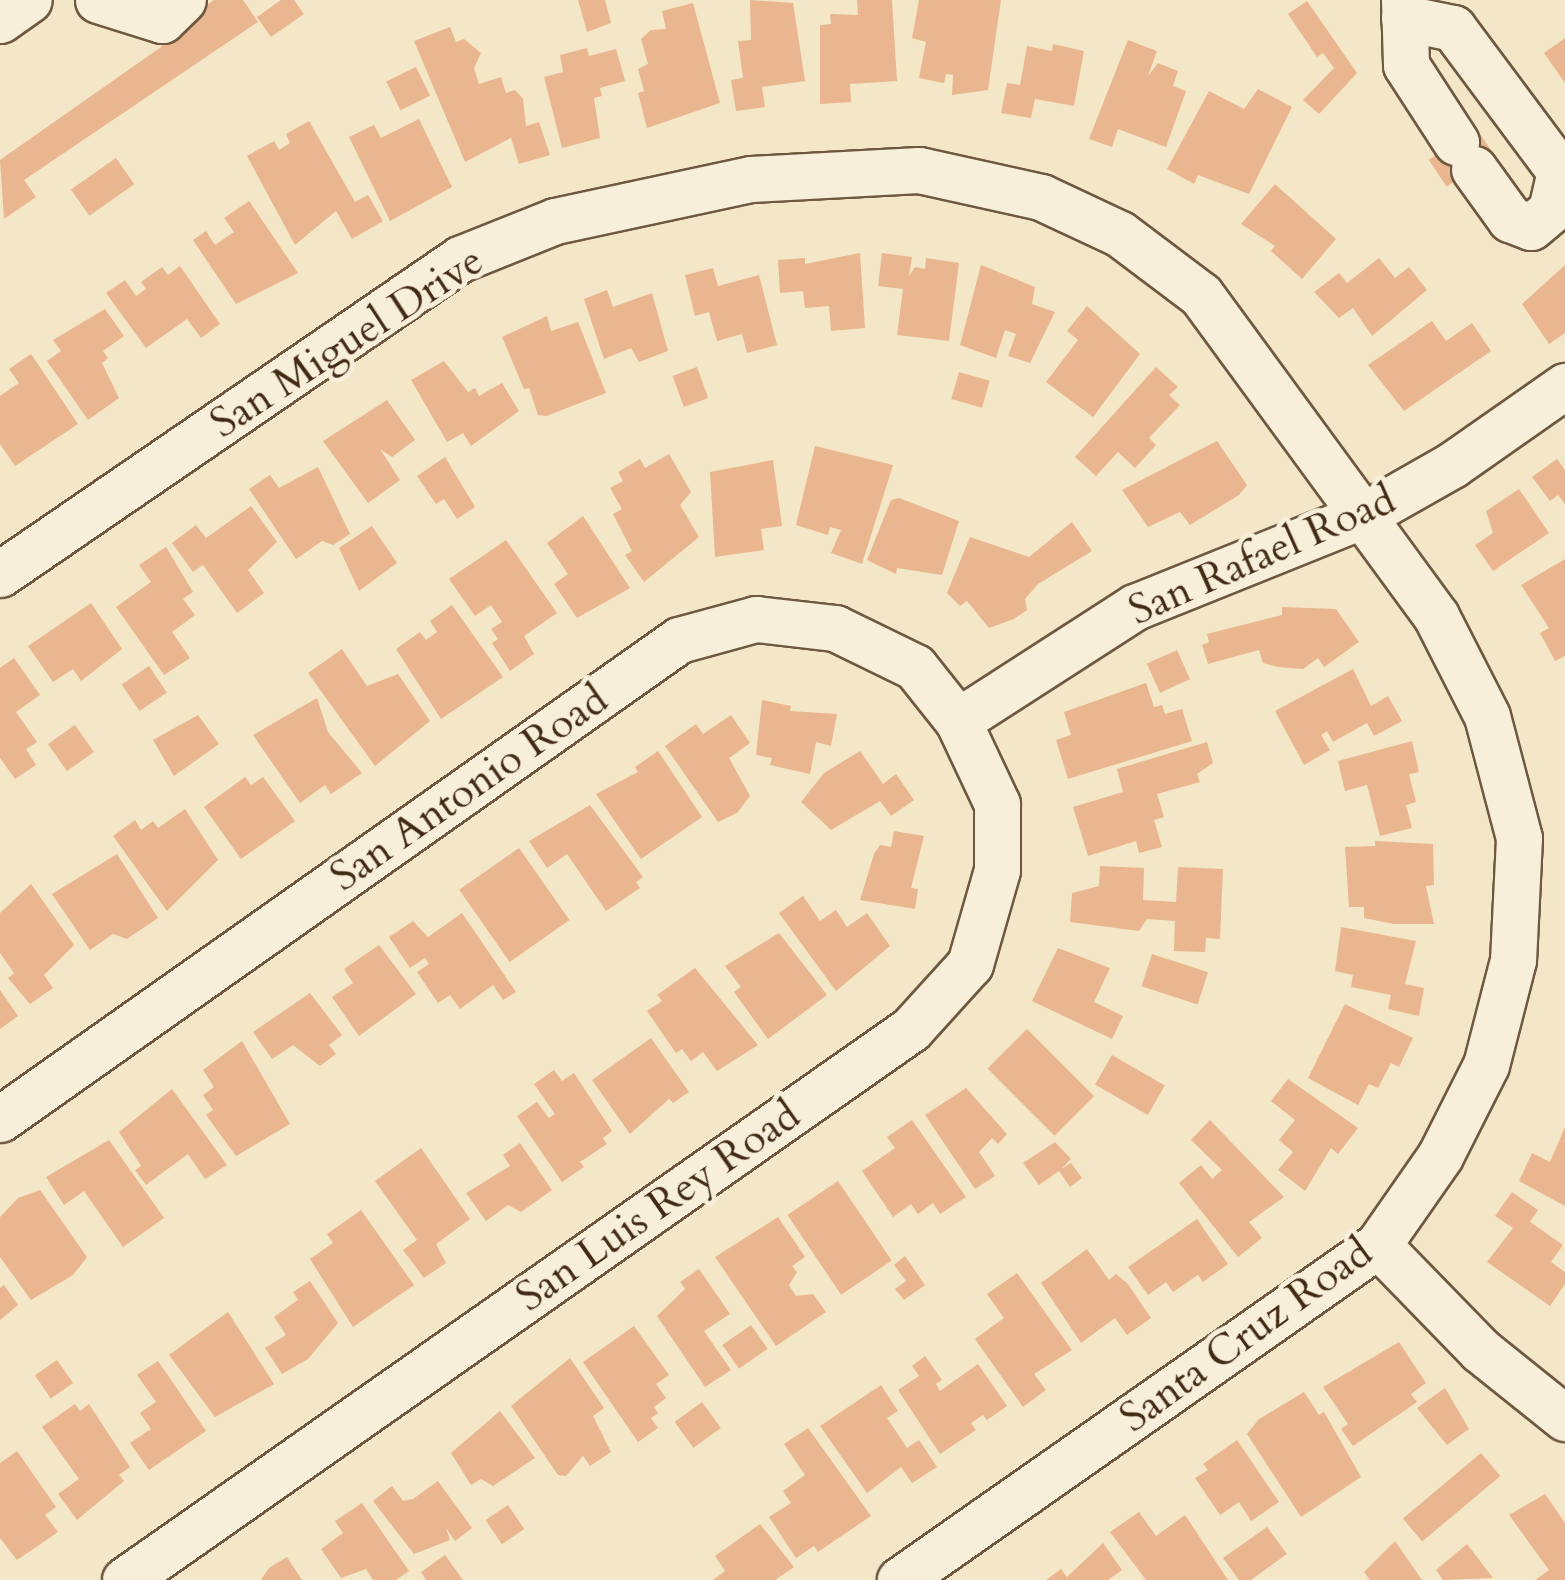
<!DOCTYPE html>
<style>
body{margin:0}
#map{position:relative;width:1565px;height:1580px;overflow:hidden;background:#f4e7c7;font-family:Cardo,serif}
div>[style]{position:absolute}
.building>*{inset:0;background:#e9b690;transform-origin:0 0}
.roads{filter:drop-shadow(2px 0 #6e5940) drop-shadow(-2px 0 #6e5940) drop-shadow(0 2px #6e5940) drop-shadow(0 -2px #6e5940)}
.minor>*{height:45px;margin:-22.5px;padding:0 22.5px;transform-origin:22.5px;border-radius:22.5px;background:#f8efdb}
span{translate:-50% -50%;white-space:nowrap;text-align:center;line-height:1.15;-webkit-text-stroke:10px #f8efdb;paint-order:stroke}
.street-label{font-size:42px;color:#412a13}
</style>
<div id="map">
<div class="building">
<i style="clip-path:polygon(214px 0,243px 0,258px 22px,24px 180px,36px 197px,4px 219px,0 160px,161px 47px,166px 36px,170px 42px,192px 26px,187px 19px)"></i>
<i style="clip-path:polygon(281px 0,294px 0,304px 14px,271px 37px,257px 17px)"></i>
<i style="clip-path:polygon(578px 0,605px 0,611px 23px,587px 32px)"></i>
<i style="clip-path:polygon(750px 0,793px 3px,805px 81px,762px 87px,765px 107px,736px 111px,731px 80px,743px 78px,738px 41px,751px 40px)"></i>
<i style="clip-path:polygon(857px 0,892px 0,897px 81px,850px 84px,851px 102px,820px 104px,820px 25px,831px 24px,830px 14px,858px 15px)"></i>
<i style="clip-path:polygon(919px 0,1001px 0,988px 90px,952px 95px,953px 75px,946px 74px,944px 83px,919px 78px,926px 42px,912px 38px)"></i>
<i style="clip-path:polygon(1307px 1px,1357px 73px,1319px 114px,1303px 100px,1334px 68px,1323px 53px,1317px 57px,1288px 14px)"></i>
<i style="clip-path:polygon(693px 3px,720px 103px,647px 128px,638px 93px,644px 91px,638px 69px,648px 64px,641px 39px,651px 30px,666px 29px,662px 11px)"></i>
<i style="clip-path:polygon(450px 27px,456px 42px,464px 39px,481px 53px,474px 68px,479px 84px,501px 77px,506px 93px,515px 90px,523px 99px,526px 126px,539px 122px,550px 155px,519px 164px,511px 138px,465px 162px,414px 41px)"></i>
<i style="clip-path:polygon(1565px 38px,1565px 83px,1544px 53px)"></i>
<i style="clip-path:polygon(1128px 40px,1157px 51px,1148px 76px,1158px 63px,1178px 71px,1173px 86px,1186px 91px,1166px 147px,1118px 129px,1112px 147px,1089px 139px)"></i>
<i style="clip-path:polygon(1053px 44px,1084px 51px,1074px 106px,1035px 99px,1031px 118px,1001px 113px,1007px 83px,1020px 85px,1027px 46px,1052px 51px)"></i>
<i style="clip-path:polygon(587px 48px,589px 56px,616px 49px,625px 81px,600px 88px,602px 96px,594px 98px,600px 138px,562px 148px,544px 77px,563px 72px,560px 55px)"></i>
<i style="left:416px;top:67px;width:32px;height:33px;rotate:64deg"></i>
<i style="clip-path:polygon(1258px 89px,1292px 107px,1249px 194px,1198px 175px,1194px 184px,1167px 169px,1209px 91px,1244px 109px)"></i>
<i style="clip-path:polygon(419px 119px,452px 187px,390px 221px,349px 137px,374px 125px,381px 138px)"></i>
<i style="clip-path:polygon(309px 121px,355px 202px,368px 195px,383px 221px,352px 239px,336px 211px,295px 245px,247px 156px,274px 141px,279px 150px,290px 143px,286px 134px)"></i>
<i style="left:1476px;top:128px;width:32px;height:57px;rotate:56deg"></i>
<i style="left:116px;top:158px;width:32px;height:55px;rotate:55deg"></i>
<i style="clip-path:polygon(1275px 184px,1336px 239px,1302px 279px,1271px 251px,1275px 246px,1241px 224px)"></i>
<i style="clip-path:polygon(249px 201px,298px 273px,236px 304px,193px 240px,206px 231px,215px 245px,234px 232px,224px 218px)"></i>
<i style="clip-path:polygon(860px 253px,865px 328px,831px 331px,829px 306px,805px 308px,803px 291px,780px 293px,778px 260px,805px 258px,805px 264px)"></i>
<i style="clip-path:polygon(882px 253px,912px 257px,909px 276px,915px 267px,925px 269px,926px 258px,959px 263px,949px 341px,897px 335px,903px 289px,878px 286px)"></i>
<i style="clip-path:polygon(1379px 258px,1395px 278px,1409px 267px,1427px 290px,1372px 336px,1353px 308px,1339px 318px,1314px 292px,1339px 273px,1347px 283px)"></i>
<i style="clip-path:polygon(981px 265px,1035px 287px,1032px 304px,1055px 312px,1030px 363px,1008px 356px,1016px 334px,1005px 330px,996px 358px,960px 345px)"></i>
<i style="clip-path:polygon(1565px 265px,1565px 333px,1549px 344px,1522px 304px)"></i>
<i style="clip-path:polygon(180px 266px,220px 324px,201px 338px,187px 319px,146px 348px,106px 293px,125px 280px,136px 296px,146px 289px,141px 282px,162px 267px,168px 275px)"></i>
<i style="clip-path:polygon(713px 268px,718px 286px,759px 275px,777px 345px,747px 353px,742px 334px,717px 341px,709px 312px,695px 316px,685px 275px)"></i>
<i style="clip-path:polygon(607px 290px,613px 307px,652px 293px,668px 351px,639px 362px,631px 348px,604px 359px,584px 299px)"></i>
<i style="clip-path:polygon(1087px 306px,1140px 354px,1093px 417px,1046px 382px,1078px 340px,1067px 331px)"></i>
<i style="clip-path:polygon(105px 309px,124px 336px,103px 351px,108px 358px,102px 363px,119px 398px,88px 420px,47px 361px,61px 351px,53px 340px)"></i>
<i style="clip-path:polygon(547px 316px,551px 331px,578px 322px,606px 393px,546px 416px,538px 415px,529px 388px,524px 389px,502px 337px)"></i>
<i style="clip-path:polygon(1432px 321px,1446px 341px,1472px 323px,1491px 351px,1404px 411px,1368px 365px)"></i>
<i style="clip-path:polygon(31px 354px,78px 424px,15px 466px,0 444px,0 396px,19px 383px,9px 369px)"></i>
<i style="clip-path:polygon(444px 361px,468px 392px,475px 388px,479px 396px,502px 383px,519px 411px,471px 446px,463px 433px,447px 442px,411px 380px)"></i>
<i style="left:697px;top:367px;width:33px;height:26px;rotate:70deg"></i>
<i style="clip-path:polygon(1156px 367px,1178px 387px,1169px 395px,1180px 405px,1149px 438px,1156px 445px,1135px 468px,1118px 452px,1096px 476px,1075px 457px)"></i>
<i style="left:959px;top:372px;width:32px;height:28px;rotate:16deg"></i>
<i style="clip-path:polygon(387px 400px,415px 440px,392px 457px,380px 449px,400px 480px,368px 503px,323px 441px)"></i>
<i style="clip-path:polygon(1217px 441px,1247px 485px,1239px 495px,1190px 525px,1180px 512px,1148px 527px,1122px 490px)"></i>
<i style="clip-path:polygon(815px 446px,893px 465px,862px 564px,831px 553px,841px 530px,830px 527px,828px 535px,796px 525px)"></i>
<i style="clip-path:polygon(669px 454px,691px 492px,680px 505px,699px 537px,644px 582px,625px 555px,632px 551px,613px 514px,622px 509px,610px 488px,623px 481px,618px 472px,640px 459px,645px 468px)"></i>
<i style="clip-path:polygon(445px 457px,475px 507px,457px 519px,444px 499px,436px 504px,417px 476px)"></i>
<i style="clip-path:polygon(1557px 459px,1565px 470px,1565px 504px,1558px 495px,1550px 501px,1532px 477px)"></i>
<i style="clip-path:polygon(773px 460px,782px 526px,761px 529px,764px 550px,715px 557px,710px 472px)"></i>
<i style="clip-path:polygon(318px 467px,350px 534px,333px 545px,322px 541px,296px 559px,249px 489px,270px 475px,279px 488px)"></i>
<i style="clip-path:polygon(1519px 489px,1549px 533px,1493px 571px,1475px 545px,1493px 533px,1486px 511px)"></i>
<i style="clip-path:polygon(899px 498px,959px 521px,942px 575px,897px 568px,896px 574px,867px 560px,891px 500px)"></i>
<i style="clip-path:polygon(251px 506px,277px 542px,248px 570px,264px 593px,237px 613px,203px 565px,193px 572px,172px 543px,196px 525px,206px 538px)"></i>
<i style="clip-path:polygon(583px 516px,630px 588px,577px 618px,554px 584px,568px 574px,547px 543px)"></i>
<i style="clip-path:polygon(1072px 522px,1092px 551px,1038px 584px,1025px 599px,1027px 610px,1014px 619px,989px 628px,967px 601px,960px 606px,947px 593px,970px 537px,1029px 557px)"></i>
<i style="clip-path:polygon(372px 526px,397px 563px,359px 591px,339px 548px)"></i>
<i style="clip-path:polygon(506px 540px,557px 613px,524px 636px,534px 654px,510px 671px,492px 643px,498px 639px,491px 629px,502px 622px,491px 605px,475px 616px,449px 579px)"></i>
<i style="clip-path:polygon(166px 547px,193px 592px,183px 599px,195px 615px,172px 632px,190px 658px,164px 675px,116px 607px,151px 582px,139px 565px)"></i>
<i style="clip-path:polygon(1565px 559px,1565px 656px,1555px 661px,1540px 633px,1549px 628px,1521px 585px)"></i>
<i style="clip-path:polygon(91px 603px,122px 649px,81px 681px,73px 669px,53px 682px,28px 646px)"></i>
<i style="clip-path:polygon(452px 605px,503px 677px,441px 719px,396px 649px,420px 632px,426px 640px,437px 632px,430px 621px)"></i>
<i style="clip-path:polygon(1282px 607px,1336px 609px,1359px 642px,1324px 667px,1318px 658px,1303px 669px,1278px 667px,1263px 663px,1259px 650px,1208px 664px,1202px 645px,1209px 642px,1207px 634px,1282px 615px)"></i>
<i style="clip-path:polygon(342px 649px,367px 686px,398px 674px,430px 721px,375px 766px,308px 673px)"></i>
<i style="left:1177px;top:650px;width:32px;height:33px;rotate:66deg"></i>
<i style="clip-path:polygon(14px 658px,40px 695px,16px 712px,37px 742px,26px 749px,36px 765px,15px 779px,0 758px,0 668px)"></i>
<i style="left:149px;top:666px;width:32px;height:33px;rotate:56deg"></i>
<i style="clip-path:polygon(1353px 669px,1371px 706px,1388px 696px,1402px 721px,1374px 736px,1367px 723px,1333px 742px,1327px 731px,1321px 735px,1330px 750px,1304px 765px,1275px 711px)"></i>
<i style="clip-path:polygon(1146px 683px,1154px 707px,1162px 705px,1165px 714px,1182px 709px,1192px 741px,1068px 779px,1056px 740px,1071px 735px,1064px 712px)"></i>
<i style="clip-path:polygon(317px 698px,328px 732px,362px 773px,331px 794px,325px 785px,300px 803px,253px 735px)"></i>
<i style="clip-path:polygon(762px 700px,791px 706px,790px 711px,837px 714px,831px 746px,816px 742px,810px 774px,770px 765px,772px 758px,756px 755px)"></i>
<i style="clip-path:polygon(198px 715px,219px 744px,174px 776px,153px 740px)"></i>
<i style="clip-path:polygon(731px 715px,750px 743px,729px 758px,750px 796px,737px 813px,718px 822px,665px 746px,696px 724px,703px 734px)"></i>
<i style="left:75px;top:725px;width:33px;height:33px;rotate:55deg"></i>
<i style="clip-path:polygon(1412px 741px,1419px 772px,1409px 774px,1416px 802px,1406px 805px,1412px 828px,1380px 836px,1367px 785px,1345px 791px,1338px 761px)"></i>
<i style="clip-path:polygon(1207px 742px,1213px 763px,1197px 774px,1200px 782px,1157px 794px,1164px 817px,1154px 820px,1162px 847px,1139px 853px,1136px 841px,1088px 856px,1073px 807px,1123px 792px,1117px 769px)"></i>
<i style="clip-path:polygon(658px 751px,702px 817px,641px 859px,596px 794px,638px 772px,635px 767px)"></i>
<i style="clip-path:polygon(860px 751px,883px 784px,896px 774px,914px 800px,891px 816px,880px 801px,831px 830px,801px 802px,824px 773px)"></i>
<i style="clip-path:polygon(245px 777px,251px 785px,263px 777px,295px 821px,241px 859px,204px 807px)"></i>
<i style="clip-path:polygon(590px 805px,643px 877px,636px 882px,640px 888px,606px 911px,567px 854px,547px 868px,529px 841px)"></i>
<i style="clip-path:polygon(185px 809px,218px 860px,167px 911px,113px 836px,135px 820px,141px 830px,153px 821px,158px 828px)"></i>
<i style="clip-path:polygon(894px 831px,924px 836px,911px 888px,918px 889px,915px 909px,860px 900px,874px 854px,880px 845px,891px 847px)"></i>
<i style="clip-path:polygon(1375px 841px,1433px 844px,1434px 885px,1426px 886px,1434px 924px,1394px 924px,1364px 918px,1364px 907px,1349px 907px,1345px 847px,1375px 846px)"></i>
<i style="left:519px;top:848px;width:88px;height:73px;rotate:55deg"></i>
<i style="clip-path:polygon(117px 854px,158px 918px,127px 939px,113px 934px,90px 950px,52px 894px)"></i>
<i style="clip-path:polygon(1100px 866px,1144px 868px,1143px 900px,1176px 902px,1178px 867px,1223px 869px,1220px 939px,1206px 938px,1205px 952px,1174px 951px,1175px 921px,1147px 919px,1139px 931px,1070px 922px,1072px 893px,1099px 886px)"></i>
<i style="clip-path:polygon(31px 884px,74px 945px,44px 975px,53px 988px,30px 1004px,8px 978px,14px 973px,0 953px,0 913px)"></i>
<i style="clip-path:polygon(803px 896px,820px 921px,836px 910px,847px 927px,867px 913px,890px 946px,836px 991px,779px 913px)"></i>
<i style="clip-path:polygon(462px 913px,516px 992px,503px 1000px,493px 985px,460px 1009px,450px 995px,438px 1003px,417px 972px,429px 964px,425px 958px,410px 968px,389px 937px,413px 921px,428px 937px)"></i>
<i style="clip-path:polygon(1341px 927px,1416px 941px,1405px 984px,1424px 988px,1419px 1016px,1388px 1009px,1391px 995px,1351px 987px,1353px 975px,1335px 971px)"></i>
<i style="clip-path:polygon(779px 933px,827px 995px,768px 1039px,734px 992px,741px 987px,725px 966px)"></i>
<i style="clip-path:polygon(379px 945px,416px 994px,359px 1036px,332px 997px,353px 983px,344px 969px)"></i>
<i style="clip-path:polygon(1058px 948px,1110px 968px,1094px 1002px,1123px 1016px,1112px 1039px,1032px 1001px)"></i>
<i style="left:1152px;top:954px;width:59px;height:34px;rotate:18deg"></i>
<i style="clip-path:polygon(695px 968px,758px 1045px,717px 1071px,703px 1052px,691px 1061px,682px 1049px,676px 1053px,647px 1011px,662px 1001px,657px 995px)"></i>
<i style="clip-path:polygon(0 990px,18px 1016px,0 1029px)"></i>
<i style="clip-path:polygon(310px 993px,342px 1035px,329px 1045px,336px 1054px,320px 1066px,293px 1045px,272px 1059px,253px 1032px)"></i>
<i style="clip-path:polygon(1345px 1004px,1413px 1038px,1399px 1067px,1391px 1063px,1378px 1088px,1369px 1084px,1358px 1105px,1308px 1078px)"></i>
<i style="left:1027px;top:1029px;width:95px;height:56px;rotate:45deg"></i>
<i style="clip-path:polygon(651px 1038px,689px 1092px,673px 1103px,669px 1099px,630px 1134px,592px 1080px)"></i>
<i style="clip-path:polygon(242px 1041px,290px 1124px,236px 1156px,206px 1115px,213px 1110px,203px 1095px,214px 1087px,203px 1070px)"></i>
<i style="left:1112px;top:1055px;width:61px;height:34px;rotate:30deg"></i>
<i style="clip-path:polygon(554px 1070px,562px 1081px,574px 1073px,612px 1131px,603px 1138px,607px 1144px,580px 1162px,584px 1167px,562px 1182px,517px 1116px,537px 1102px,549px 1118px,555px 1114px,534px 1084px)"></i>
<i style="clip-path:polygon(1288px 1079px,1358px 1128px,1338px 1154px,1331px 1148px,1305px 1191px,1278px 1170px,1293px 1152px,1279px 1140px,1295px 1120px,1271px 1101px)"></i>
<i style="clip-path:polygon(966px 1088px,1007px 1134px,998px 1144px,992px 1138px,979px 1152px,995px 1176px,975px 1189px,925px 1115px)"></i>
<i style="clip-path:polygon(172px 1089px,227px 1165px,205px 1179px,188px 1154px,146px 1185px,135px 1170px,141px 1166px,119px 1132px)"></i>
<i style="clip-path:polygon(912px 1120px,966px 1197px,940px 1214px,933px 1203px,918px 1214px,911px 1204px,893px 1217px,862px 1171px,895px 1148px,887px 1137px)"></i>
<i style="clip-path:polygon(1210px 1120px,1284px 1197px,1249px 1222px,1262px 1238px,1238px 1257px,1179px 1183px,1201px 1165px,1212px 1179px,1222px 1170px,1191px 1140px)"></i>
<i style="clip-path:polygon(1565px 1127px,1565px 1206px,1519px 1181px,1532px 1153px,1550px 1162px)"></i>
<i style="clip-path:polygon(109px 1140px,164px 1218px,123px 1247px,84px 1191px,64px 1205px,46px 1177px)"></i>
<i style="clip-path:polygon(1055px 1142px,1071px 1159px,1061px 1169px,1071px 1163px,1082px 1178px,1070px 1187px,1059px 1171px,1039px 1185px,1023px 1163px)"></i>
<i style="clip-path:polygon(520px 1143px,552px 1190px,521px 1212px,508px 1205px,486px 1221px,466px 1193px,510px 1166px,503px 1155px)"></i>
<i style="clip-path:polygon(421px 1148px,470px 1219px,436px 1244px,446px 1263px,424px 1278px,403px 1250px,417px 1240px,375px 1181px)"></i>
<i style="left:838px;top:1181px;width:96px;height:61px;rotate:56deg"></i>
<i style="clip-path:polygon(40px 1190px,87px 1257px,73px 1275px,31px 1300px,0 1257px,0 1217px,18px 1198px)"></i>
<i style="clip-path:polygon(1512px 1192px,1538px 1210px,1530px 1222px,1563px 1245px,1551px 1262px,1565px 1272px,1565px 1284px,1550px 1306px,1487px 1262px,1513px 1228px,1495px 1216px)"></i>
<i style="clip-path:polygon(361px 1210px,414px 1285px,353px 1327px,310px 1259px,333px 1243px,327px 1234px)"></i>
<i style="clip-path:polygon(778px 1217px,805px 1257px,792px 1266px,797px 1272px,789px 1285px,796px 1296px,813px 1294px,826px 1312px,776px 1346px,715px 1257px)"></i>
<i style="clip-path:polygon(1197px 1219px,1228px 1264px,1203px 1282px,1198px 1275px,1173px 1292px,1166px 1282px,1148px 1295px,1128px 1267px)"></i>
<i style="clip-path:polygon(1087px 1249px,1109px 1280px,1116px 1274px,1128px 1284px,1151px 1318px,1127px 1335px,1115px 1318px,1081px 1343px,1041px 1283px)"></i>
<i style="clip-path:polygon(905px 1256px,925px 1285px,904px 1300px,895px 1289px,906px 1281px,894px 1265px)"></i>
<i style="clip-path:polygon(699px 1269px,730px 1314px,704px 1331px,731px 1370px,705px 1387px,657px 1316px,685px 1289px,680px 1282px)"></i>
<i style="clip-path:polygon(1017px 1273px,1072px 1350px,1034px 1374px,1046px 1390px,1023px 1407px,975px 1339px,1004px 1318px,987px 1294px)"></i>
<i style="clip-path:polygon(310px 1281px,338px 1323px,308px 1359px,282px 1374px,265px 1348px,286px 1335px,274px 1317px,298px 1300px,293px 1292px)"></i>
<i style="clip-path:polygon(4px 1285px,18px 1305px,0 1320px,0 1288px)"></i>
<i style="clip-path:polygon(228px 1312px,274px 1384px,215px 1417px,169px 1355px)"></i>
<i style="left:751px;top:1325px;width:29px;height:35px;rotate:55deg"></i>
<i style="clip-path:polygon(634px 1326px,669px 1375px,656px 1384px,666px 1398px,654px 1407px,658px 1413px,651px 1418px,658px 1428px,638px 1442px,583px 1362px)"></i>
<i style="clip-path:polygon(1399px 1342px,1426px 1383px,1411px 1394px,1417px 1402px,1353px 1446px,1341px 1429px,1348px 1424px,1323px 1387px)"></i>
<i style="clip-path:polygon(925px 1356px,942px 1380px,936px 1384px,940px 1391px,978px 1364px,1007px 1406px,987px 1420px,983px 1415px,971px 1423px,976px 1430px,940px 1454px,898px 1390px,919px 1376px,912px 1366px)"></i>
<i style="clip-path:polygon(570px 1358px,604px 1408px,593px 1416px,611px 1452px,590px 1466px,583px 1456px,566px 1476px,558px 1475px,511px 1406px)"></i>
<i style="left:57px;top:1360px;width:28px;height:27px;rotate:55deg"></i>
<i style="clip-path:polygon(158px 1361px,206px 1431px,149px 1470px,130px 1443px,151px 1429px,140px 1413px,156px 1402px,137px 1375px)"></i>
<i style="clip-path:polygon(881px 1385px,898px 1411px,887px 1418px,907px 1448px,919px 1440px,937px 1467px,912px 1483px,901px 1467px,867px 1493px,820px 1426px)"></i>
<i style="clip-path:polygon(1445px 1388px,1469px 1429px,1447px 1445px,1417px 1408px)"></i>
<i style="clip-path:polygon(1304px 1392px,1319px 1415px,1324px 1412px,1361px 1477px,1301px 1517px,1247px 1434px,1259px 1419px)"></i>
<i style="left:702px;top:1402px;width:32px;height:34px;rotate:54deg"></i>
<i style="clip-path:polygon(75px 1404px,80px 1411px,89px 1404px,130px 1467px,119px 1475px,124px 1481px,77px 1520px,58px 1494px,79px 1479px,42px 1427px)"></i>
<i style="clip-path:polygon(500px 1411px,535px 1458px,493px 1486px,481px 1479px,471px 1485px,451px 1453px)"></i>
<i style="clip-path:polygon(808px 1428px,871px 1516px,818px 1552px,814px 1546px,796px 1558px,769px 1517px,791px 1503px,783px 1491px,805px 1475px,784px 1444px)"></i>
<i style="clip-path:polygon(1237px 1440px,1279px 1502px,1251px 1521px,1239px 1502px,1220px 1515px,1195px 1478px,1208px 1470px,1203px 1464px)"></i>
<i style="clip-path:polygon(17px 1451px,56px 1507px,45px 1515px,58px 1532px,17px 1560px,0 1538px,0 1463px)"></i>
<i style="left:1481px;top:1453px;width:30px;height:102px;rotate:50deg"></i>
<i style="clip-path:polygon(438px 1481px,472px 1528px,455px 1541px,446px 1528px,450px 1540px,414px 1554px,373px 1501px,392px 1486px,403px 1501px,413px 1499px)"></i>
<i style="clip-path:polygon(1545px 1494px,1565px 1523px,1565px 1580px,1535px 1580px,1549px 1570px,1509px 1515px)"></i>
<i style="clip-path:polygon(362px 1503px,409px 1571px,396px 1580px,373px 1580px,366px 1569px,341px 1578px,321px 1549px,343px 1533px,335px 1521px)"></i>
<i style="left:508px;top:1505px;width:29px;height:27px;rotate:56deg"></i>
<i style="clip-path:polygon(1139px 1512px,1156px 1536px,1185px 1515px,1228px 1580px,1146px 1580px,1110px 1532px)"></i>
<i style="clip-path:polygon(760px 1524px,794px 1567px,775px 1580px,713px 1580px,725px 1571px,715px 1556px)"></i>
<i style="clip-path:polygon(1267px 1527px,1287px 1554px,1251px 1580px,1239px 1580px,1223px 1558px)"></i>
<i style="clip-path:polygon(1395px 1541px,1422px 1580px,1370px 1580px,1364px 1572px)"></i>
<i style="clip-path:polygon(1103px 1543px,1122px 1570px,1108px 1580px,1046px 1580px,1061px 1569px,1067px 1577px)"></i>
<i style="clip-path:polygon(1467px 1544px,1493px 1578px,1443px 1580px,1436px 1570px)"></i>
<i style="clip-path:polygon(445px 1555px,463px 1580px,426px 1580px,421px 1572px)"></i>
<i style="clip-path:polygon(287px 1557px,302px 1580px,261px 1580px,269px 1568px)"></i>
</div>
<div class="roads">
<div class="minor">
<i style="left:98px;top:0;width:67px;rotate:17.4deg"></i>
<i style="left:162px;top:20px;width:29px;rotate:-44deg"></i>
<i style="left:1404px;top:0;width:65px;rotate:88.2deg"></i>
<i style="left:1406px;top:65px;width:92px;rotate:57deg"></i>
<i style="left:1404px;top:18px;width:50px;rotate:11.5deg"></i>
<i style="left:1453px;top:28px;width:187px;rotate:53.3deg"></i>
<i style="left:0;top:20px;width:35px;rotate:-35deg"></i>
<i style="left:1474px;top:169px;width:62px;rotate:54.2deg"></i>
<i style="left:1510px;top:219px;width:22px;rotate:21deg"></i>
<i style="left:1531px;top:227px;width:26px;rotate:-40deg"></i>
<i style="left:1551px;top:210px;width:35px;rotate:-77deg"></i>
<i style="left:0;top:574px;width:558px;rotate:-34.4deg"></i>
<i style="left:460px;top:259px;width:102px;rotate:-21.8deg"></i>
<i style="left:555px;top:221px;width:200px;rotate:-12.1deg"></i>
<i style="left:751px;top:179px;width:168px;rotate:-3.1deg"></i>
<i style="left:919px;top:170px;width:125px;rotate:12.5deg"></i>
<i style="left:1041px;top:197px;width:87px;rotate:25.1deg"></i>
<i style="left:1120px;top:234px;width:101px;rotate:37deg"></i>
<i style="left:1201px;top:295px;width:398px;rotate:53.8deg"></i>
<i style="left:1436px;top:616px;width:112px;rotate:63deg"></i>
<i style="left:1487px;top:716px;width:126px;rotate:75.3deg"></i>
<i style="left:1519px;top:838px;width:122px;rotate:92.8deg"></i>
<i style="left:1513px;top:960px;width:108px;rotate:104.4deg"></i>
<i style="left:1486px;top:1065px;width:102px;rotate:116.8deg"></i>
<i style="left:1440px;top:1156px;width:108px;rotate:124.9deg"></i>
<i style="left:1378px;top:1245px;width:584px;rotate:144.98deg"></i>
<i style="left:958px;top:721px;width:211px;rotate:-32.8deg"></i>
<i style="left:1135px;top:607px;width:247px;rotate:-21.9deg"></i>
<i style="left:1364px;top:515px;width:101px;rotate:-29.6deg"></i>
<i style="left:1452px;top:465px;width:138px;rotate:-35deg"></i>
<i style="left:0;top:1119px;width:831px;rotate:-35.2deg"></i>
<i style="left:679px;top:640px;width:80px;rotate:-15.3deg"></i>
<i style="left:756px;top:619px;width:80px;rotate:6.5deg"></i>
<i style="left:835px;top:628px;width:89px;rotate:26deg"></i>
<i style="left:915px;top:667px;width:69px;rotate:51.5deg"></i>
<i style="left:958px;top:721px;width:92px;rotate:64.8deg"></i>
<i style="left:997px;top:804px;width:66px;rotate:90deg"></i>
<i style="left:997px;top:870px;width:98px;rotate:106deg"></i>
<i style="left:970px;top:964px;width:88px;rotate:132.2deg"></i>
<i style="left:911px;top:1029px;width:960px;rotate:144.97deg"></i>
<i style="left:1378px;top:1245px;width:146px;rotate:45.8deg"></i>
<i style="left:1480px;top:1350px;width:109px;rotate:38.7deg"></i>
</div>
</div>
<div class="street-label">
<span style="left:347px;top:342px;rotate:-33deg">San Miguel Drive</span>
<span style="left:1262px;top:555px;rotate:-24deg">San Rafael Road</span>
<span style="left:469px;top:788px;rotate:-35deg">San Antonio Road</span>
<span style="left:658px;top:1206px;rotate:-35deg">San Luis Rey Road</span>
<span style="left:1246px;top:1335px;rotate:-36deg">Santa Cruz Road</span>
</div>
</div>
